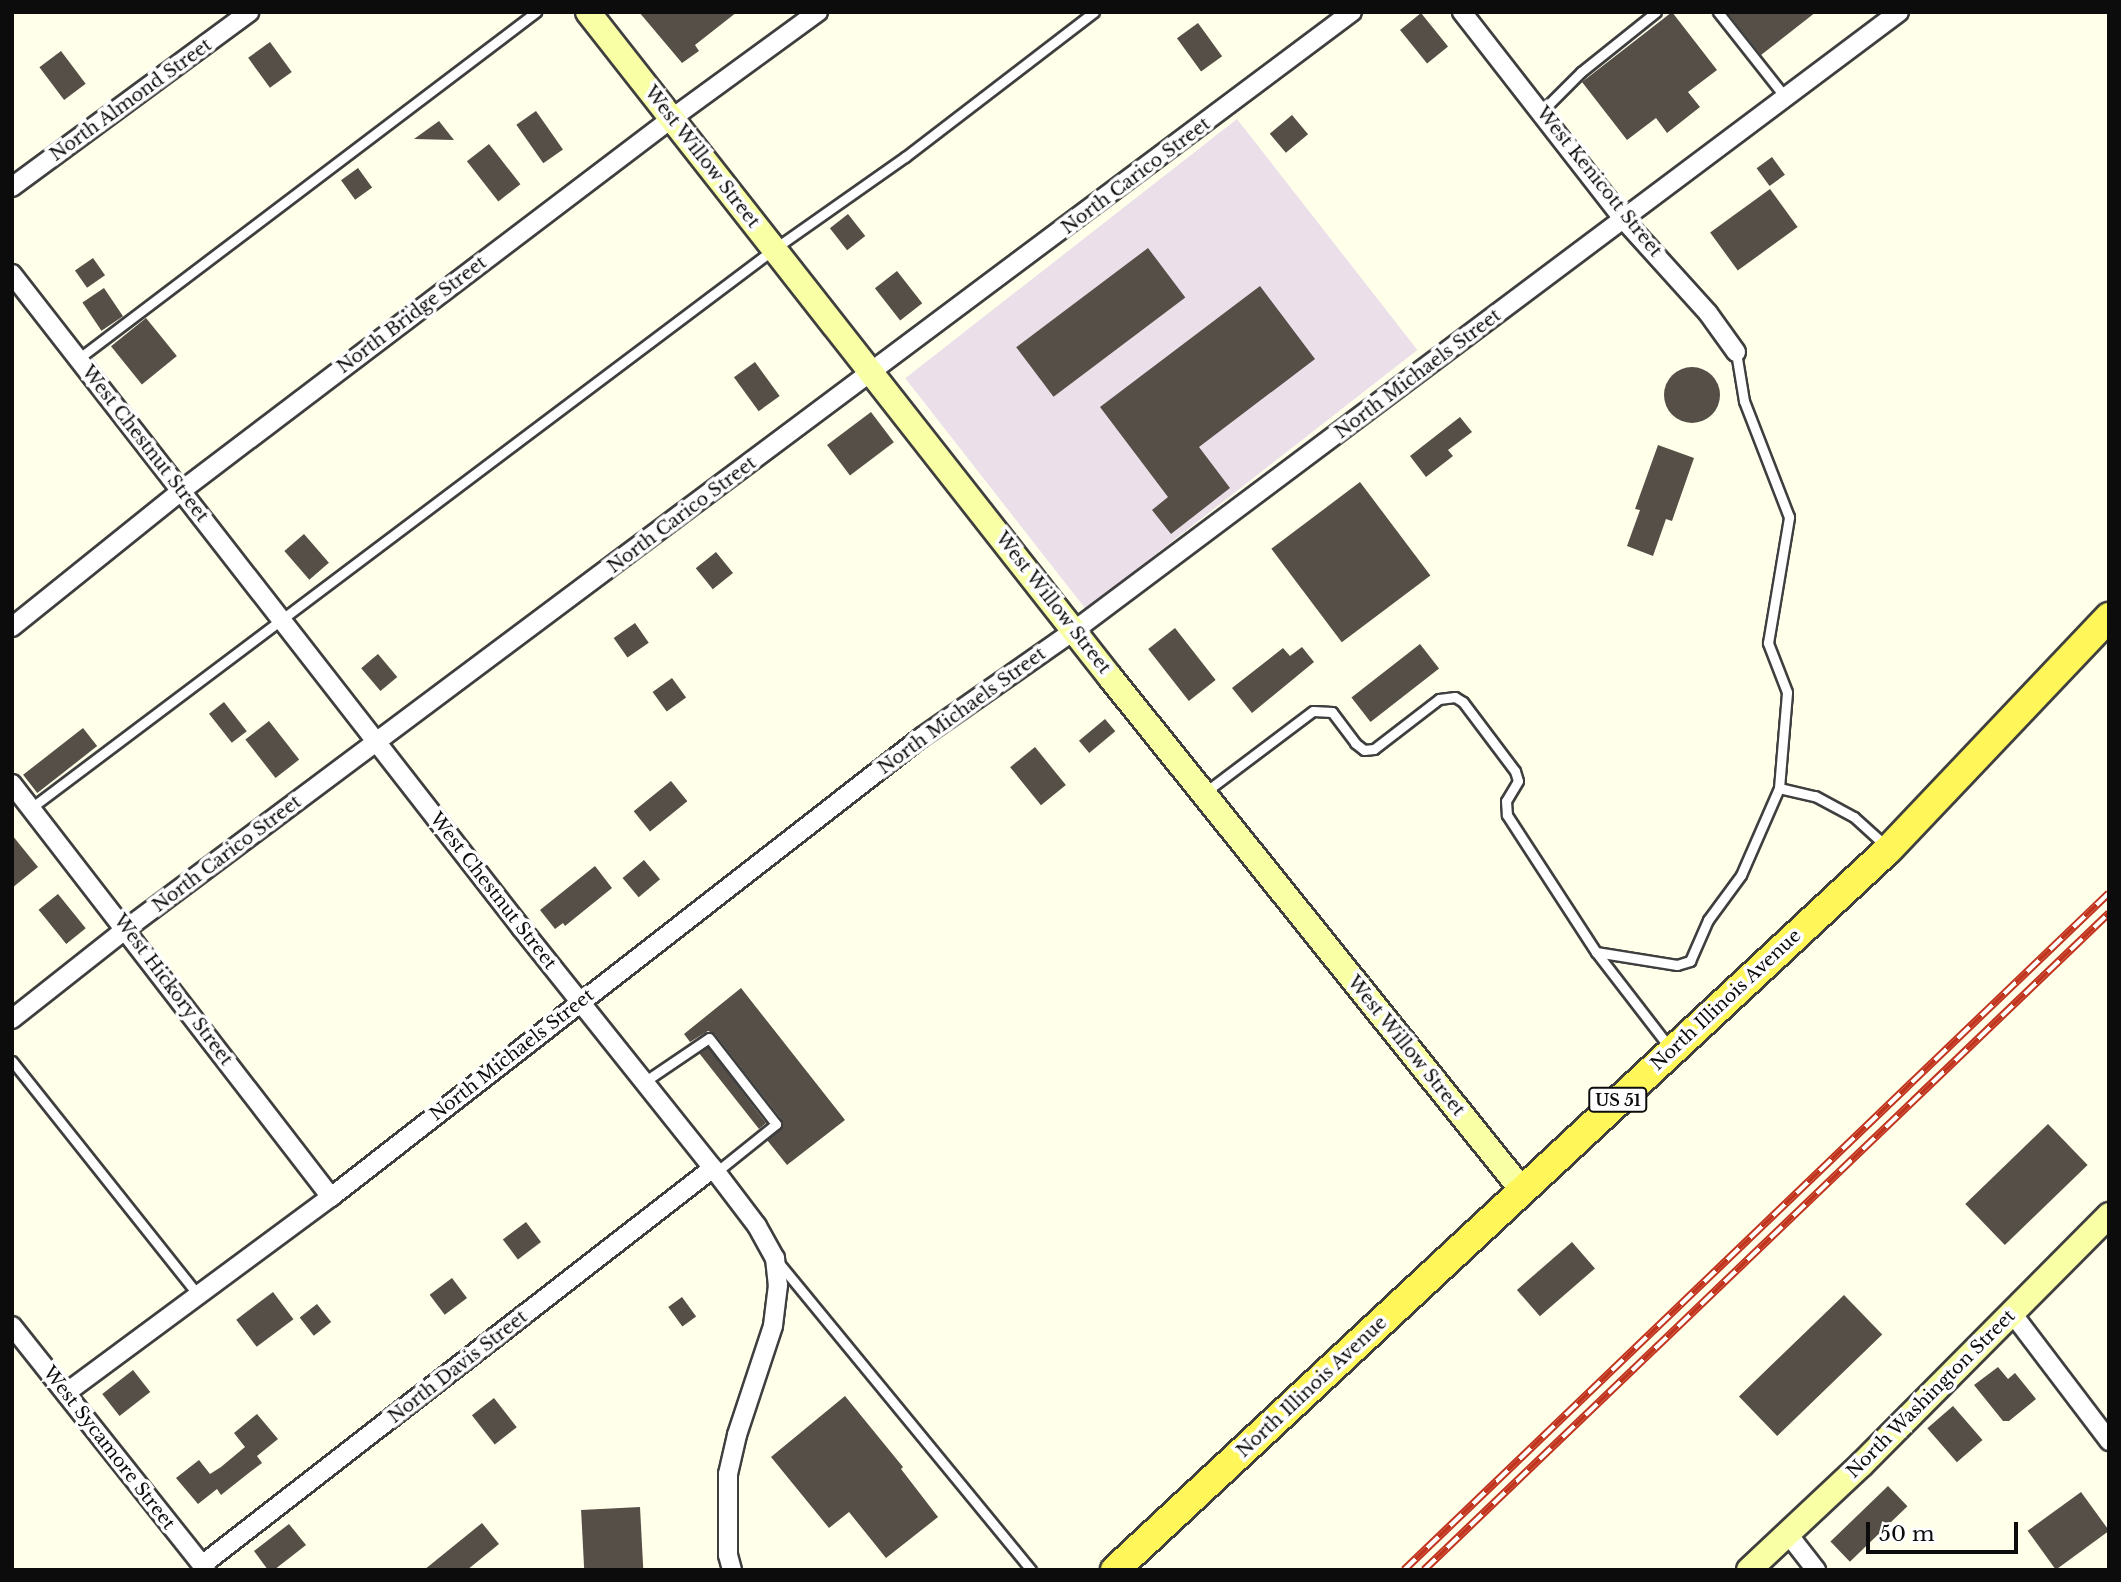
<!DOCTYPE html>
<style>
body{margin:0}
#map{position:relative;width:2121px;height:1582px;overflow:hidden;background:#ffffea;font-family:"Libre Baskerville",serif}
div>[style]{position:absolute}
.industrial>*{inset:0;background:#ebdfea;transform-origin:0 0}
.building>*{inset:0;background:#554f47;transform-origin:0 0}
.round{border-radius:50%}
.roads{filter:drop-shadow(2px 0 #3f3f3f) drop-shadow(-2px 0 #3f3f3f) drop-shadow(0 2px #3f3f3f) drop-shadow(0 -2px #3f3f3f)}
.lane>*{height:9px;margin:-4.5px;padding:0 4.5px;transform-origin:4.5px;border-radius:4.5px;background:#fff}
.street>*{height:18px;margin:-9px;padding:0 9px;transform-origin:9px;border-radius:9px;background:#fff}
.secondary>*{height:24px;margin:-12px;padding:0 12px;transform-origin:12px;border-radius:12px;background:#f8ffa5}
.primary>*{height:28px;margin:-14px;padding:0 14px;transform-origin:14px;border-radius:14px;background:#fff65a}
.rail>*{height:8px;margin-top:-4px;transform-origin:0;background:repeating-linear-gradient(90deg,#fff 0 16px,#c1341e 0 32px);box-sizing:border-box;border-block:2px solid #c1341e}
span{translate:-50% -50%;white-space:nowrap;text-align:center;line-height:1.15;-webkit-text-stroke:7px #fff;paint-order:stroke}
.shield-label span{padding:2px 5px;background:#fff;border:2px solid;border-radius:5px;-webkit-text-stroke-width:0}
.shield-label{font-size:16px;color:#0c0c0c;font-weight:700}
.street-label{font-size:18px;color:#0c0c0c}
.frame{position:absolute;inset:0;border:14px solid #0c0c0c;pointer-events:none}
.scale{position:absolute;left:1866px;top:1522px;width:152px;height:32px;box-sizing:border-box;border:4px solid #0c0c0c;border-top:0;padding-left:9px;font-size:21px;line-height:24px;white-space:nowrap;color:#0c0c0c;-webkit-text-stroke:5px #fff;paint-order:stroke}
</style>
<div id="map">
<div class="industrial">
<i style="left:1237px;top:119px;width:293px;height:421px;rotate:52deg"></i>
</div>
<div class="building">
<i style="clip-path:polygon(639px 12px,737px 12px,695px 45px,699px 51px,682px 63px)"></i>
<i style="clip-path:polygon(1672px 12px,1717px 70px,1688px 92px,1700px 107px,1667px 133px,1656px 118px,1627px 140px,1582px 82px)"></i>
<i style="clip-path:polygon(1727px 12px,1816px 12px,1761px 55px)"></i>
<i style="left:1421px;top:13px;width:43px;height:27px;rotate:51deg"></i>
<i style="left:1198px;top:23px;width:41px;height:26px;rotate:54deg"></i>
<i style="left:270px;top:42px;width:37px;height:27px;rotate:54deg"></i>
<i style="left:61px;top:51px;width:41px;height:27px;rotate:53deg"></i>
<i style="left:536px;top:111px;width:47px;height:24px;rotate:55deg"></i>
<i style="left:1292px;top:115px;width:25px;height:29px;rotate:50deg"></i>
<i style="clip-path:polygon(439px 121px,454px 140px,414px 139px)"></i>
<i style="left:489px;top:144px;width:51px;height:28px;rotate:52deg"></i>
<i style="left:1772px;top:157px;width:22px;height:19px;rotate:54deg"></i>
<i style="left:358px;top:168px;width:24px;height:21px;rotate:54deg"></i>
<i style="left:1770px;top:189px;width:47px;height:74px;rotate:54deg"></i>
<i style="left:848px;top:214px;width:28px;height:23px;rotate:52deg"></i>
<i style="left:1148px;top:248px;width:62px;height:165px;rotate:53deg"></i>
<i style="left:93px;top:258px;width:21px;height:22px;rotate:55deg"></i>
<i style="left:897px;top:271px;width:41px;height:28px;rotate:52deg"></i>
<i style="clip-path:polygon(1260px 286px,1315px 359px,1199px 447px,1230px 488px,1171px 534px,1152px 510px,1168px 497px,1100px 407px)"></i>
<i style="left:104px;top:288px;width:34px;height:26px;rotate:56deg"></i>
<i style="left:146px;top:318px;width:49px;height:45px;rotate:51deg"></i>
<i style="left:755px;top:362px;width:42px;height:26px;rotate:54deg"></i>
<i class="round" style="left:1664px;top:367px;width:56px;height:56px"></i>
<i style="left:871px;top:412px;width:38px;height:55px;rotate:53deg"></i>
<i style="clip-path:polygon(1460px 417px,1472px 432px,1448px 450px,1453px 456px,1426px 477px,1410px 456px)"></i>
<i style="clip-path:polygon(1658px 445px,1694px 458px,1672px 521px,1666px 519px,1653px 556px,1627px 546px,1640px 510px,1635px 509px)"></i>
<i style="left:1360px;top:482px;width:117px;height:111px;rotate:53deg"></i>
<i style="left:304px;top:534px;width:38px;height:26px;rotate:49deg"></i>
<i style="left:716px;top:552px;width:27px;height:26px;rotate:51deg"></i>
<i style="left:635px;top:623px;width:24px;height:26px;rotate:55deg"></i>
<i style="left:1175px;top:628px;width:66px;height:34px;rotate:52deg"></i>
<i style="left:1420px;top:644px;width:31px;height:87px;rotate:52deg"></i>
<i style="clip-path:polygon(1302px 647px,1314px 662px,1252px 713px,1232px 688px,1283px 648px,1290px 656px)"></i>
<i style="left:378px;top:654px;width:30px;height:22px;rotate:50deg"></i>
<i style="left:672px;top:678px;width:24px;height:24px;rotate:54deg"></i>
<i style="left:224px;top:702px;width:37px;height:19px;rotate:52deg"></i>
<i style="left:1105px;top:719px;width:16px;height:34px;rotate:50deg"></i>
<i style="left:269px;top:721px;width:49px;height:30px;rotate:52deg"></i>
<i style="left:83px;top:728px;width:23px;height:76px;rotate:52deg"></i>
<i style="left:1035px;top:747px;width:49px;height:32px;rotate:51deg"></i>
<i style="left:671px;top:781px;width:26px;height:48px;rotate:51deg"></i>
<i style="clip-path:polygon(12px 835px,38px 867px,12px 888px)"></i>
<i style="left:644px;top:860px;width:25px;height:28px;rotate:50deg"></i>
<i style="clip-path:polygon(595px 866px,612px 888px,565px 926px,563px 923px,555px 929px,540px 910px)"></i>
<i style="left:58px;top:894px;width:44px;height:25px;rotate:51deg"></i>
<i style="clip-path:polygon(741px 988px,845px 1120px,787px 1165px,767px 1140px,781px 1129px,782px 1120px,715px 1034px,708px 1031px,690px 1042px,684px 1034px)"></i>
<i style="clip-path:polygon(708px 1047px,766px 1123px,759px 1129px,699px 1053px)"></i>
<i style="left:2048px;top:1124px;width:57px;height:115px;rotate:46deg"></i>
<i style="left:526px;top:1222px;width:25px;height:29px;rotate:53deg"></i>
<i style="left:1572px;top:1242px;width:35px;height:73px;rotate:49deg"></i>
<i style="left:452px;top:1278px;width:25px;height:28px;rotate:53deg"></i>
<i style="left:273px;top:1292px;width:34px;height:46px;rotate:53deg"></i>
<i style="left:1844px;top:1295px;width:55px;height:146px;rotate:46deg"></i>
<i style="left:682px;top:1297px;width:24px;height:17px;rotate:54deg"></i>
<i style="left:317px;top:1304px;width:23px;height:22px;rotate:52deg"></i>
<i style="clip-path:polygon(1998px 1367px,2008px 1379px,2015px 1373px,2036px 1399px,2009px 1421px,2003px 1421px,1974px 1385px)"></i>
<i style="left:133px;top:1370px;width:28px;height:39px;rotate:52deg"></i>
<i style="clip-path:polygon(845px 1396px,903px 1467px,901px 1469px,938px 1517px,886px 1558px,849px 1512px,829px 1528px,771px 1457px)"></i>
<i style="left:494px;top:1398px;width:37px;height:28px;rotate:52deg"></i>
<i style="left:1953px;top:1406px;width:45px;height:34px;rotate:49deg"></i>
<i style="clip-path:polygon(257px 1414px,278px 1439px,257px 1456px,262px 1463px,250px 1472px,221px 1495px,217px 1489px,198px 1504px,176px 1478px,199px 1460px,210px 1474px,221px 1467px,245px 1447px,234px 1433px)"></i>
<i style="left:1888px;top:1486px;width:28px;height:80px;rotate:46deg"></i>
<i style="left:2081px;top:1492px;width:48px;height:66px;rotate:54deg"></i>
<i style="left:640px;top:1507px;width:63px;height:59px;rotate:87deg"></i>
<i style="clip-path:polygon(482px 1523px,499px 1544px,467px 1570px,424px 1570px)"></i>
<i style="clip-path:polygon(289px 1524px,306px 1545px,274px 1570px,268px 1570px,254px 1551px)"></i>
</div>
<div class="roads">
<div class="lane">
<i style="left:1718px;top:12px;width:110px;rotate:51.7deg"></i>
<i style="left:1542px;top:111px;width:55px;rotate:-45deg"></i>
<i style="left:1581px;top:72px;width:96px;rotate:-38.7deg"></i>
<i style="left:78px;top:359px;width:575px;rotate:-37.15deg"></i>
<i style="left:1779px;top:788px;width:37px;rotate:13deg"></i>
<i style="left:1815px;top:796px;width:44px;rotate:28.3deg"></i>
<i style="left:1854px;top:817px;width:43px;rotate:42.2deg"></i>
<i style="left:1204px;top:793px;width:136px;rotate:-37deg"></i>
<i style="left:1313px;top:711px;width:19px;rotate:3deg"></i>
<i style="left:1332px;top:712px;width:39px;rotate:53deg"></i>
<i style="left:1355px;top:743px;width:11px;rotate:38deg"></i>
<i style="left:1364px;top:750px;width:10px;rotate:-6deg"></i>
<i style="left:1374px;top:749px;width:82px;rotate:-37.6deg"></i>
<i style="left:1439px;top:699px;width:16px;rotate:-7deg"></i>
<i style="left:1455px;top:697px;width:9px;rotate:32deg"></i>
<i style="left:1463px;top:702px;width:86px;rotate:53deg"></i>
<i style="left:1515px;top:771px;width:10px;rotate:73deg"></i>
<i style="left:1518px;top:781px;width:23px;rotate:121deg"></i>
<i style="left:1506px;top:801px;width:14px;rotate:86deg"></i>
<i style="left:1507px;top:815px;width:163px;rotate:57deg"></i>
<i style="left:1596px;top:952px;width:121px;rotate:52.4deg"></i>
<i style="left:31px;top:808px;width:930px;rotate:-36.96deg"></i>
<i style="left:774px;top:249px;width:160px;rotate:-35.1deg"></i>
<i style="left:905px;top:157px;width:238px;rotate:-37.5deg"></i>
<i style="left:1596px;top:952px;width:82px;rotate:9.1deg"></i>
<i style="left:1677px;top:965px;width:14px;rotate:-17deg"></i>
<i style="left:1690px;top:961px;width:45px;rotate:-66.3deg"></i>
<i style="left:1708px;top:920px;width:56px;rotate:-53.7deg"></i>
<i style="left:1741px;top:875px;width:95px;rotate:-66.4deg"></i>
<i style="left:1779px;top:788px;width:96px;rotate:-85.2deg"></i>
<i style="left:1787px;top:692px;width:53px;rotate:-111.2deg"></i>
<i style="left:1768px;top:643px;width:128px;rotate:-80.5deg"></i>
<i style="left:1789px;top:517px;width:124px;rotate:-111.2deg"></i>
<i style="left:1744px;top:401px;width:50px;rotate:-99.3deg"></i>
<i style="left:12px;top:1061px;width:299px;rotate:51.5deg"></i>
<i style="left:644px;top:1082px;width:78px;rotate:-34.1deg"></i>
<i style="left:709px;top:1038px;width:109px;rotate:52.1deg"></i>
<i style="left:776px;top:1124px;width:77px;rotate:141.3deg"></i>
<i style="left:779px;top:1263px;width:397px;rotate:50.6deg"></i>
</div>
<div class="street">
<i style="left:1462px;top:12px;width:264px;rotate:52.1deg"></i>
<i style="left:1624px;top:220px;width:125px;rotate:47.9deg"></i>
<i style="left:1708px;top:313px;width:48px;rotate:54.3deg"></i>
<i style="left:12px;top:187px;width:295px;rotate:-36.4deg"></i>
<i style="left:12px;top:274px;width:830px;rotate:52.09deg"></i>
<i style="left:522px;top:929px;width:306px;rotate:51.4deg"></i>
<i style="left:713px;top:1168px;width:73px;rotate:52.8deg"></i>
<i style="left:757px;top:1226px;width:37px;rotate:61deg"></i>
<i style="left:775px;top:1258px;width:27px;rotate:84deg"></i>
<i style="left:778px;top:1285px;width:41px;rotate:97deg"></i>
<i style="left:773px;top:1326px;width:115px;rotate:108.3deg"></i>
<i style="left:737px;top:1435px;width:40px;rotate:103deg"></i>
<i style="left:728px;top:1474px;width:81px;rotate:90deg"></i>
<i style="left:728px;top:1555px;width:16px;rotate:75deg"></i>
<i style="left:12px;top:627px;width:217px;rotate:-38.8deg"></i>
<i style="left:181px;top:491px;width:615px;rotate:-37.21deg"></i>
<i style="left:671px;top:119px;width:182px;rotate:-36.1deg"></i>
<i style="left:12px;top:784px;width:522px;rotate:52.32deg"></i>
<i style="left:12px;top:1019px;width:145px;rotate:-38.3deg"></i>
<i style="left:126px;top:929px;width:1531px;rotate:-36.8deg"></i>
<i style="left:2012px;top:1313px;width:161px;rotate:52.8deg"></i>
<i style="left:12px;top:1326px;width:312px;rotate:51.5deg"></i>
<i style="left:66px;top:1393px;width:330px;rotate:-36.5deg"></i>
<i style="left:331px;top:1197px;width:749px;rotate:-37.9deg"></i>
<i style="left:922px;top:737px;width:187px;rotate:-35deg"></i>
<i style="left:1075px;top:630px;width:1030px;rotate:-36.87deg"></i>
<i style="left:1788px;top:1534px;width:46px;rotate:52.1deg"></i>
<i style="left:202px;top:1565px;width:647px;rotate:-37.84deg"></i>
</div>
<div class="secondary">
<i style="left:588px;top:12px;width:845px;rotate:51.87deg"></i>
<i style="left:1110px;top:677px;width:658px;rotate:51.23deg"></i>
<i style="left:1749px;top:1570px;width:155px;rotate:-43.2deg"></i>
<i style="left:1862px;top:1464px;width:351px;rotate:-45.2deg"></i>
</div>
<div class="primary">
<i style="left:1115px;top:1570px;width:1058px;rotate:-42.97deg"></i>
<i style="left:1889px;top:849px;width:320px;rotate:-46.5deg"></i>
</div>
</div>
<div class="rail">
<i style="left:1404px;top:1570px;width:977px;rotate:-43.84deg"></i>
<i style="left:1424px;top:1570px;width:949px;rotate:-43.8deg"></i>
</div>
<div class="shield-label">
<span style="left:1618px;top:1100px">US 51</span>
</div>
<div class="street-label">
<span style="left:131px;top:100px;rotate:-36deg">North Almond Street</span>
<span style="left:702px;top:157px;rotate:52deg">West Willow Street</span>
<span style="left:1136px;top:176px;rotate:-37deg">North Carico Street</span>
<span style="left:1599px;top:182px;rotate:51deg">West Kenicott Street</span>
<span style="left:412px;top:315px;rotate:-37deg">North Bridge Street</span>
<span style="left:1418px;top:374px;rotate:-37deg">North Michaels Street</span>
<span style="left:145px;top:444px;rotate:52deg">West Chestnut Street</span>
<span style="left:682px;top:515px;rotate:-37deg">North Carico Street</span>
<span style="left:1053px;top:603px;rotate:52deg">West Willow Street</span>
<span style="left:962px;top:711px;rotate:-36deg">North Michaels Street</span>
<span style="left:227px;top:854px;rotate:-37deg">North Carico Street</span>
<span style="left:493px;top:891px;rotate:52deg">West Chestnut Street</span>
<span style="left:173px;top:990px;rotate:53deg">West Hickory Street</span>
<span style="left:1726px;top:1000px;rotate:-43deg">North Illinois Avenue</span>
<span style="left:1406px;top:1046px;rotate:51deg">West Willow Street</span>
<span style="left:512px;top:1055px;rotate:-38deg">North Michaels Street</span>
<span style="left:458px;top:1367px;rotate:-38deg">North Davis Street</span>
<span style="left:1312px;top:1387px;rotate:-43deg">North Illinois Avenue</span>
<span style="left:1931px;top:1394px;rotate:-45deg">North Washington Street</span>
<span style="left:109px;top:1448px;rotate:52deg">West Sycamore Street</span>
</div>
<div class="frame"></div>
<div class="scale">50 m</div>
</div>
